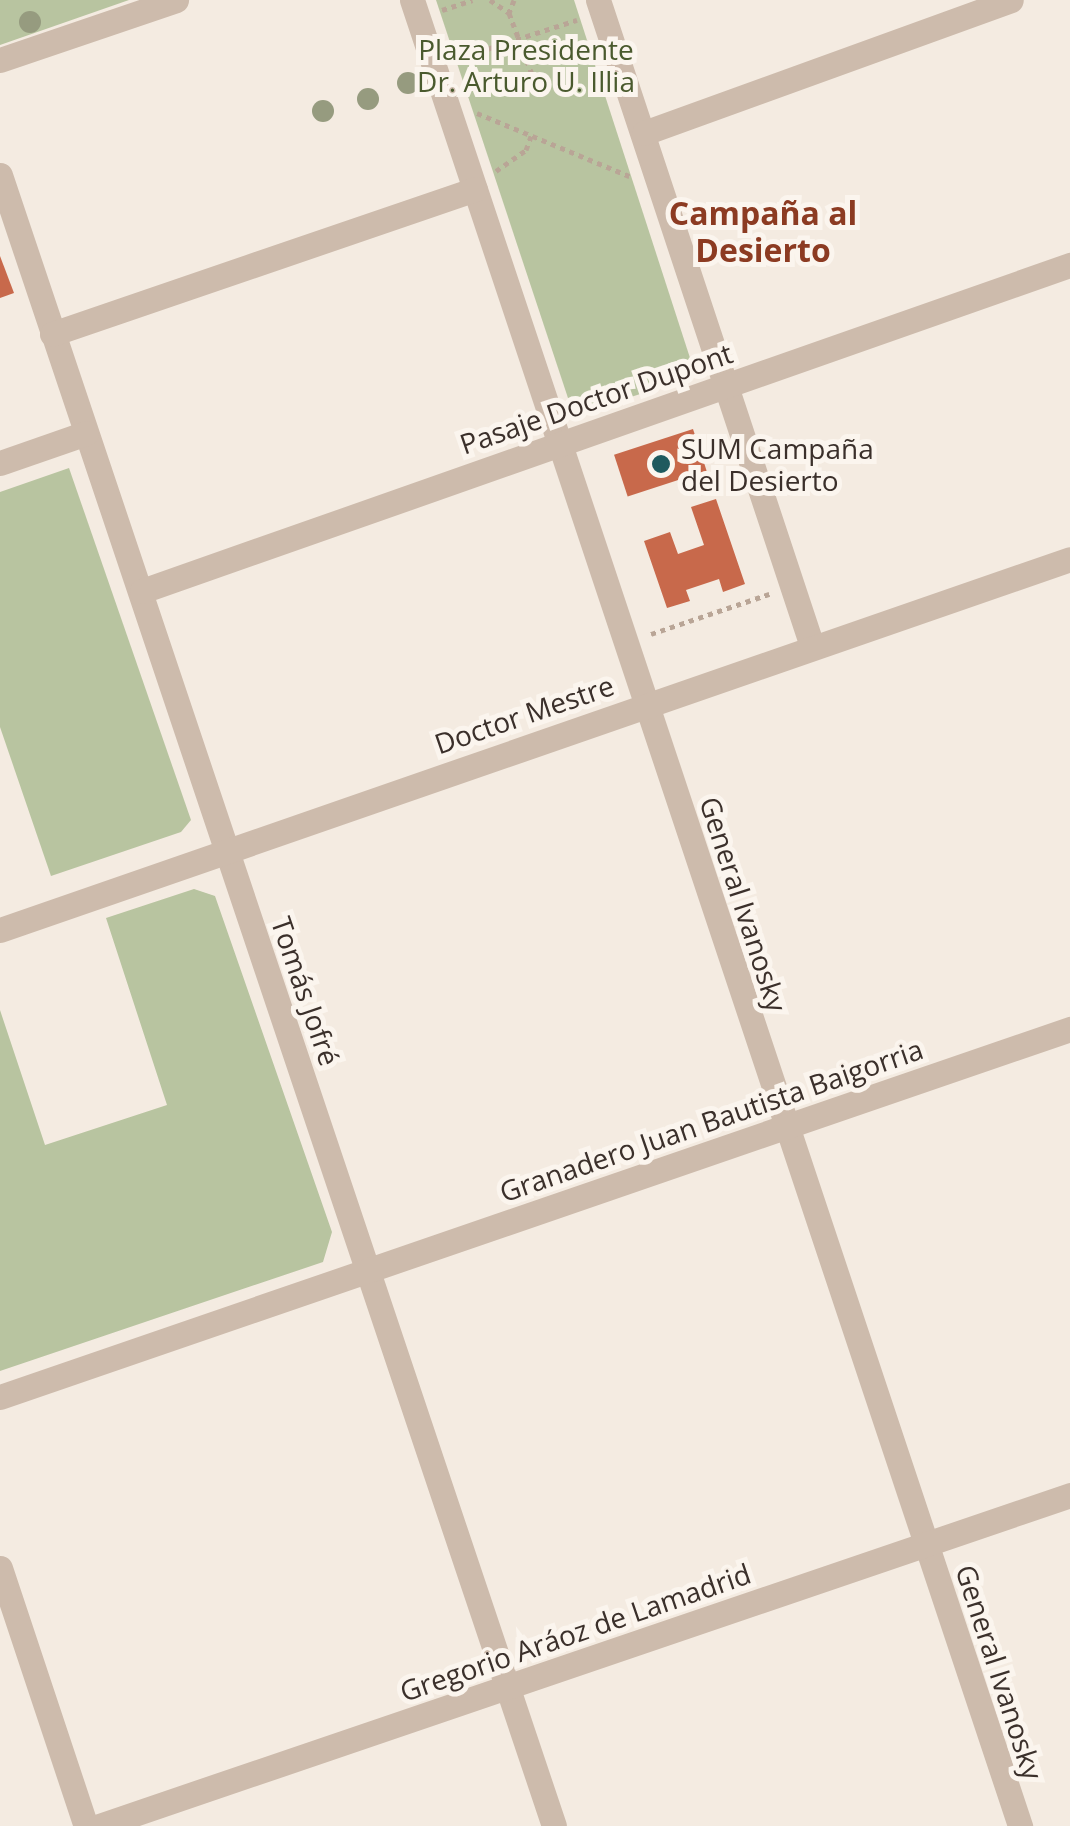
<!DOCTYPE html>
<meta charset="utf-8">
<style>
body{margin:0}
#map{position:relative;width:1070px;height:1826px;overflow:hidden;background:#f4ebe1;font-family:"Open Sans",sans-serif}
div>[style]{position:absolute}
.green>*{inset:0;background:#b8c4a0}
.building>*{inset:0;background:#c8694b;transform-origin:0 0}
.path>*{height:5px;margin-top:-2.5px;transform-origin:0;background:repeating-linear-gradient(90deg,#b9a596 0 5px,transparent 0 10px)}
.minor>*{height:25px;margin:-12.5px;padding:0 12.5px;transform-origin:12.5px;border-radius:12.5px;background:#cdbbac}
.trees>*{width:22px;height:22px;margin:-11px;border-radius:50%;background:#969b7f}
.dots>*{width:28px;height:28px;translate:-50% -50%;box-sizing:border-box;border:5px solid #fbf5ee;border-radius:50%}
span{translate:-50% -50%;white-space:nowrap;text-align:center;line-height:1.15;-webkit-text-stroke:10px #fbf5ee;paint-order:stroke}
.park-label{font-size:28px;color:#4a5a2e}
.street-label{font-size:28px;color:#3b302b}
.poi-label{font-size:28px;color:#3b302b}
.left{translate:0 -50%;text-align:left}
.quarter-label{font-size:32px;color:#8c3b22;font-weight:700}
</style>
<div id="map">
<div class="green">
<i style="clip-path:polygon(0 0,129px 0,0 45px)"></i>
<i style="clip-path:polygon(436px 0,574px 0,691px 361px,675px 383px,593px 409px,568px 398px)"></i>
<i style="clip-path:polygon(69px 468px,191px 820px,181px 832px,51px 876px,0 727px,0 492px)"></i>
<i style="clip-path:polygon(194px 889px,215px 896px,332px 1232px,323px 1262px,0 1371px,0 1010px,45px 1145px,167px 1105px,106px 918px)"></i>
</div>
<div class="building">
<i style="clip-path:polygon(0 256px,14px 293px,0 298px)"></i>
<i style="left:693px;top:429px;width:44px;height:83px;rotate:72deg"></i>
<i style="clip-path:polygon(716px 499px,745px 584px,723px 592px,719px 579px,686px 590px,690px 601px,667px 608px,644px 541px,670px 532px,678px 554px,704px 545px,691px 507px)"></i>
</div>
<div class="path">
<i style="left:490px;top:0;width:23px;rotate:34deg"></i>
<i style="left:514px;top:0;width:14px;rotate:111deg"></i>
<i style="left:509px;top:13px;width:68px;rotate:69.4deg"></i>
<i style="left:442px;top:10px;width:32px;rotate:-18deg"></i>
<i style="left:459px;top:58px;width:124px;rotate:-17.9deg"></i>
<i style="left:477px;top:113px;width:165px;rotate:22.5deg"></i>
<i style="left:496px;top:171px;width:37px;rotate:-35deg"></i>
<i style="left:526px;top:150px;width:15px;rotate:-70deg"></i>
<i style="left:651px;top:634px;width:125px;rotate:-18.7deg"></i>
</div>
<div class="minor">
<i style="left:412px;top:0;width:1925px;rotate:71.58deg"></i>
<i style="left:598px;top:0;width:681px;rotate:71.67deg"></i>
<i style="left:0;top:60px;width:186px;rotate:-18.8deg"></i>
<i style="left:644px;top:133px;width:390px;rotate:-19.9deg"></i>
<i style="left:0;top:175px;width:1741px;rotate:71.45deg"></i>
<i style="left:52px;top:334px;width:447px;rotate:-18.9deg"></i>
<i style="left:0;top:463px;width:91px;rotate:-19.2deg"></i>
<i style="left:142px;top:591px;width:984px;rotate:-19.36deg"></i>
<i style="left:0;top:930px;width:1132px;rotate:-19.12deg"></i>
<i style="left:0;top:1397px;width:1132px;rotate:-18.98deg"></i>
<i style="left:0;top:1568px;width:272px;rotate:71.6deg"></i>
<i style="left:99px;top:1826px;width:1026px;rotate:-18.82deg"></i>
</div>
<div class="trees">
<i style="left:30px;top:22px"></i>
<i style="left:408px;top:83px"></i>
<i style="left:368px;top:99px"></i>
<i style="left:323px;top:111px"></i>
</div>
<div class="dots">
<i style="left:661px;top:464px;background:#1f5a5e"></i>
</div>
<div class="park-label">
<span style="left:526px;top:65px">Plaza Presidente<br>Dr. Arturo U. Illia</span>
</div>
<div class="street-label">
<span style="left:596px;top:398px;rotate:-19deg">Pasaje Doctor Dupont</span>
<span style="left:524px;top:714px;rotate:-19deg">Doctor Mestre</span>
<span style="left:744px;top:904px;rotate:72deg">General Ivanosky</span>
<span style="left:306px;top:991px;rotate:71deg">Tomás Jofré</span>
<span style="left:711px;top:1120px;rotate:-19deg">Granadero Juan Bautista Baigorria</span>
<span style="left:575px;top:1632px;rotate:-19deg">Gregorio Aráoz de Lamadrid</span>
<span style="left:1000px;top:1672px;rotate:72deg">General Ivanosky</span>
</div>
<div class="poi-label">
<span class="left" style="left:681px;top:464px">SUM Campaña<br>del Desierto</span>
</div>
<div class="quarter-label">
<span style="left:763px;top:232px">Campaña al<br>Desierto</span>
</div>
</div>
